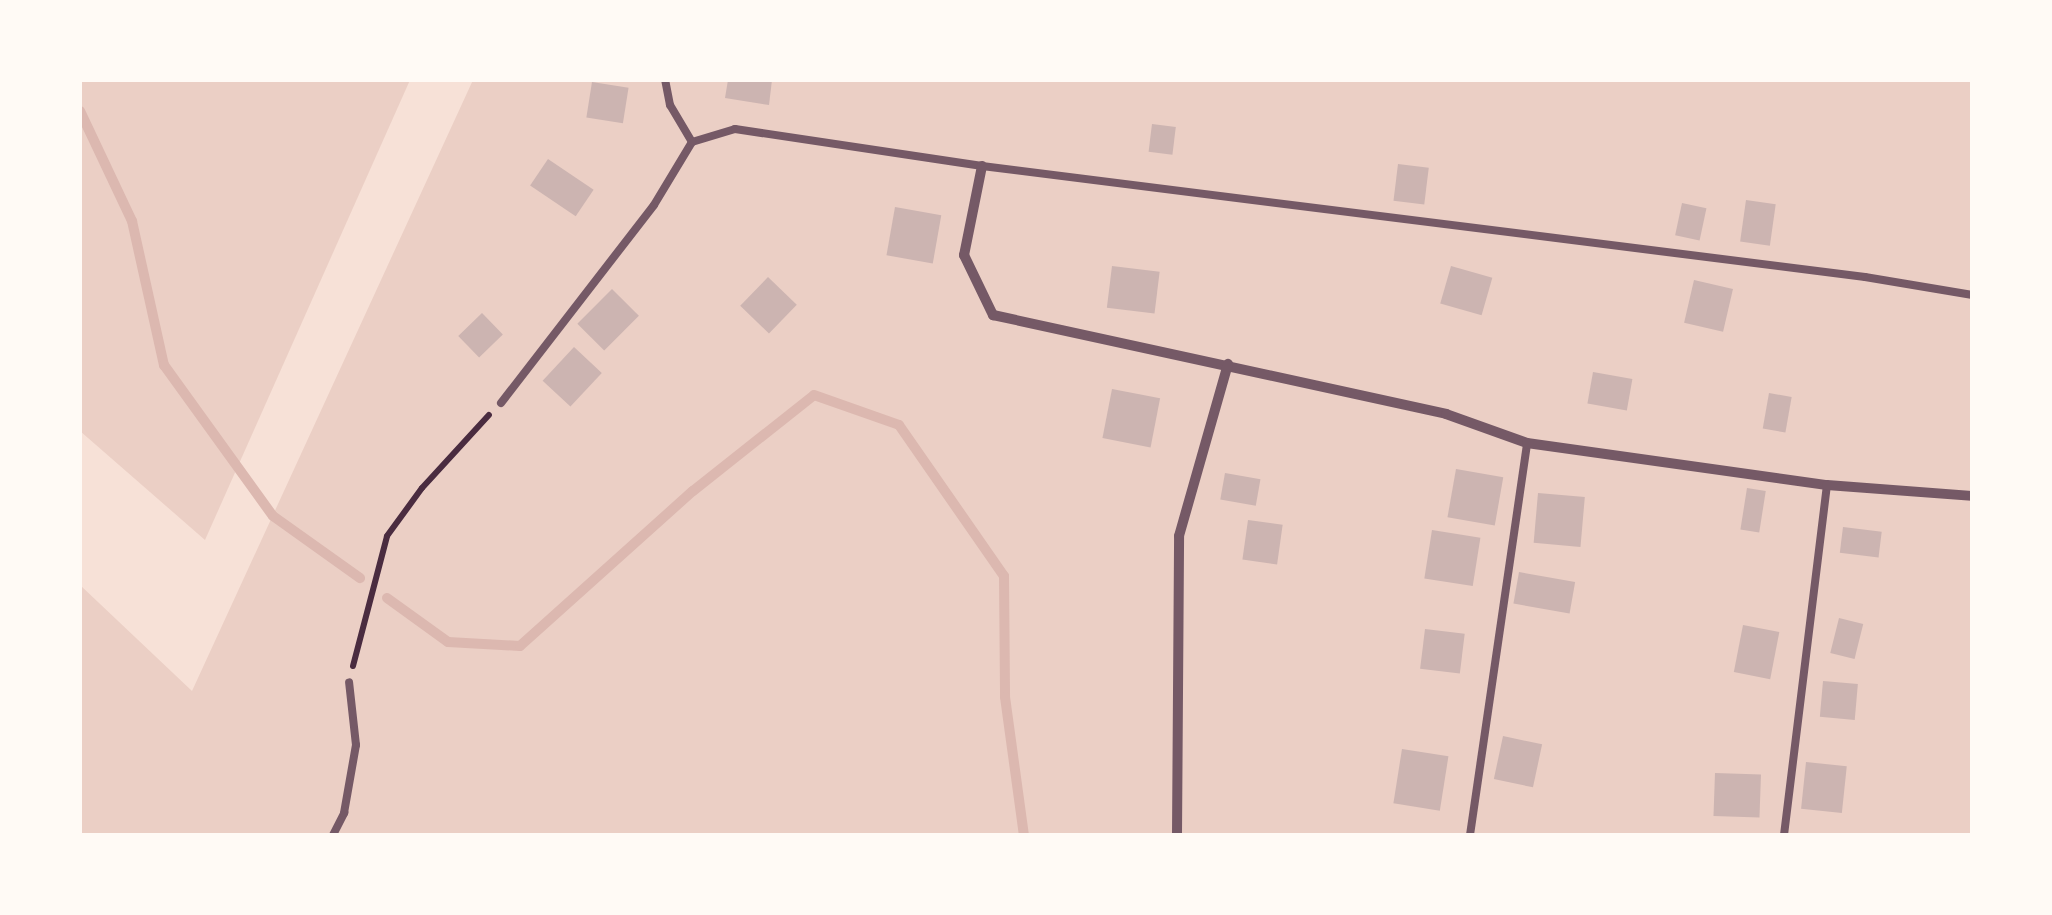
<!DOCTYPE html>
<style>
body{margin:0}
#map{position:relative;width:2052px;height:915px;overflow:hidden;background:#f7e1d7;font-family:"Noto Sans",sans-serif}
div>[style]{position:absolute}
.green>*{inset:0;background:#ebcfc5}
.stream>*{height:10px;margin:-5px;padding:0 5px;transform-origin:5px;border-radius:5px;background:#dcb8b0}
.building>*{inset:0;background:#ccb4b1;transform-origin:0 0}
.path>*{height:6px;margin:-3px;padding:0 3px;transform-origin:3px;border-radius:3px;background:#4a2c40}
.service>*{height:8px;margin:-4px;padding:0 4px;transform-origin:4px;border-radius:4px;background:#755966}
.minor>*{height:10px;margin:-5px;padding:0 5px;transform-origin:5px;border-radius:5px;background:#755966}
span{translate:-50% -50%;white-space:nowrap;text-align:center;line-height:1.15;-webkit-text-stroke:8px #fffaf5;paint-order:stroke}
.frame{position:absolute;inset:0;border:82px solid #fffaf5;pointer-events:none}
</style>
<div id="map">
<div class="green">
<i style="clip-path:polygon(80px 80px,410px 80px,205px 540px,80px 431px)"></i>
<i style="clip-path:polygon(473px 80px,1972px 80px,1972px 835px,80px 835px,80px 585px,192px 691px)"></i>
</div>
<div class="stream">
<i style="left:80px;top:111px;width:122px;rotate:64.7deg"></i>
<i style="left:132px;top:221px;width:148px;rotate:77.5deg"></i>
<i style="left:164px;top:365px;width:186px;rotate:54.2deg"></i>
<i style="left:273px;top:516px;width:107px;rotate:35.5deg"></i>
<i style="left:387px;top:598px;width:75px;rotate:35.8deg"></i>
<i style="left:448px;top:642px;width:72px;rotate:3.2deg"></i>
<i style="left:520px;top:646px;width:232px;rotate:-41.9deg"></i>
<i style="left:693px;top:491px;width:154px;rotate:-38.4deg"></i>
<i style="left:814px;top:395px;width:90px;rotate:19.4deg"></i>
<i style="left:899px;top:425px;width:184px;rotate:55.2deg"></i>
<i style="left:1004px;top:576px;width:121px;rotate:89.5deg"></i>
<i style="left:1005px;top:697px;width:139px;rotate:82.2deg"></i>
</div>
<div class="building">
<i style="clip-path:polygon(728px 80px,772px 80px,769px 105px,725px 98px)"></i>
<i style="left:592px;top:82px;width:37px;height:36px;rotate:9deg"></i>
<i style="left:1152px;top:124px;width:24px;height:28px;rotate:7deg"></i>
<i style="left:548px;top:159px;width:55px;height:32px;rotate:34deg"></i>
<i style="left:1398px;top:164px;width:31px;height:37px;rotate:7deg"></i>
<i style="left:1746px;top:200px;width:30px;height:42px;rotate:8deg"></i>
<i style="left:1682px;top:203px;width:25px;height:33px;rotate:12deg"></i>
<i style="left:895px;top:207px;width:47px;height:49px;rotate:10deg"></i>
<i style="left:1112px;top:266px;width:48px;height:42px;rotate:7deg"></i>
<i style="left:1451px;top:266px;width:43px;height:39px;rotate:16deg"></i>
<i style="left:768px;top:277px;width:40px;height:40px;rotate:44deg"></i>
<i style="left:1694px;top:280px;width:40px;height:44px;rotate:13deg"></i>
<i style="left:612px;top:289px;width:38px;height:49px;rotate:45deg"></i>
<i style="left:482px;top:313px;width:30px;height:33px;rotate:46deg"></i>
<i style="left:574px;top:347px;width:38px;height:46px;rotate:43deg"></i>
<i style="left:1593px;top:372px;width:40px;height:32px;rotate:10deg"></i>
<i style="left:1112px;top:389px;width:49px;height:50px;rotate:11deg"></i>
<i style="left:1769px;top:393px;width:23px;height:36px;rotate:10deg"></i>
<i style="left:1456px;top:469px;width:48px;height:49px;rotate:10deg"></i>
<i style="left:1225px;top:473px;width:36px;height:27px;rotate:10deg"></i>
<i style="left:1747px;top:488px;width:19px;height:42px;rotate:9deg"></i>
<i style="left:1538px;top:493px;width:47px;height:50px;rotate:5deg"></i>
<i style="left:1248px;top:520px;width:35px;height:40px;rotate:8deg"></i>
<i style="left:1843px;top:527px;width:39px;height:26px;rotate:7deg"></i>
<i style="left:1432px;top:530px;width:49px;height:49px;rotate:9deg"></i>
<i style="left:1519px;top:572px;width:57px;height:32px;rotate:10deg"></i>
<i style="left:1839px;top:618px;width:25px;height:36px;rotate:14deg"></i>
<i style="left:1743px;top:625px;width:37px;height:48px;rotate:11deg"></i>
<i style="left:1425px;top:629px;width:40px;height:40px;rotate:7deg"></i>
<i style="left:1823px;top:681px;width:35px;height:36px;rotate:5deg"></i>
<i style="left:1503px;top:736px;width:40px;height:44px;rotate:12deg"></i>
<i style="left:1402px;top:749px;width:47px;height:55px;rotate:9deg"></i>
<i style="left:1806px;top:762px;width:41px;height:47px;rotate:6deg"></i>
<i style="left:1715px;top:773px;width:46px;height:43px;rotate:2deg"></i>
</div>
<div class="path">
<i style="left:353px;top:666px;width:134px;rotate:-75.3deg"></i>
<i style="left:387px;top:536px;width:59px;rotate:-53.9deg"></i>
<i style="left:422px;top:488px;width:99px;rotate:-47.5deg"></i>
</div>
<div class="service">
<i style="left:692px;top:142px;width:45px;rotate:-16.8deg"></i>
<i style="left:735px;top:129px;width:250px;rotate:8.5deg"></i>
<i style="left:982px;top:166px;width:890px;rotate:7.16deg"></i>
<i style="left:1865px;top:277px;width:109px;rotate:9.5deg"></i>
<i style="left:501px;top:403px;width:250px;rotate:-52.3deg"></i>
<i style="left:654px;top:205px;width:74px;rotate:-58.9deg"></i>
<i style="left:692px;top:142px;width:43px;rotate:-120.7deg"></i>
<i style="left:670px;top:105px;width:25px;rotate:-101deg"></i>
<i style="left:333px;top:835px;width:25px;rotate:-63deg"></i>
<i style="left:344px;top:813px;width:69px;rotate:-80deg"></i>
<i style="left:356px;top:745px;width:63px;rotate:-96.3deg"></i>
<i style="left:1470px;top:835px;width:396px;rotate:-81.7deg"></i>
<i style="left:1784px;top:835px;width:353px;rotate:-83deg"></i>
</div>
<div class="minor">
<i style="left:982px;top:166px;width:91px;rotate:101.4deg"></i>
<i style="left:964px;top:255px;width:67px;rotate:64.2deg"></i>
<i style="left:993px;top:315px;width:464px;rotate:12.3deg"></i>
<i style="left:1446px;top:414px;width:86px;rotate:19.7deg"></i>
<i style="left:1527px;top:443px;width:303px;rotate:8deg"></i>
<i style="left:1827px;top:485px;width:145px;rotate:4.3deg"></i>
<i style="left:1177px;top:835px;width:299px;rotate:-89.6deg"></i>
<i style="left:1179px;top:536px;width:179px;rotate:-74.1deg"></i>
</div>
<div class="frame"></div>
</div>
